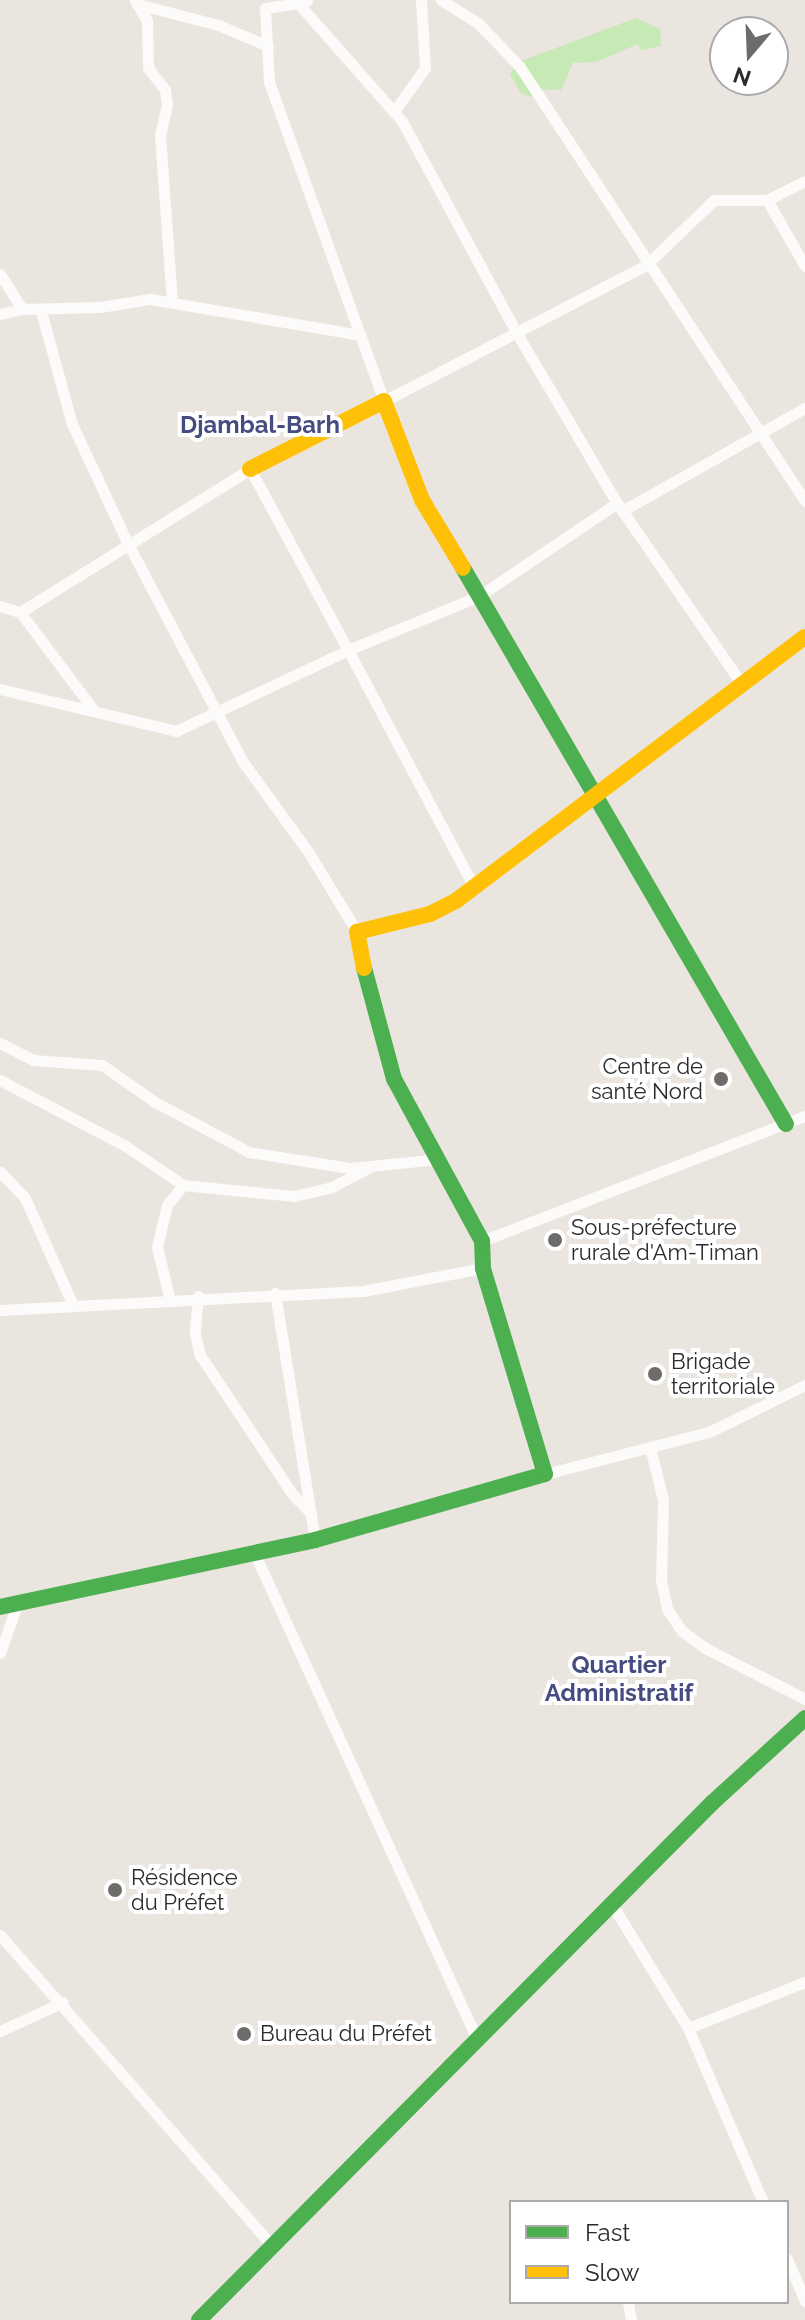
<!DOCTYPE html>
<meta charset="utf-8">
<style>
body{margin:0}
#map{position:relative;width:805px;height:2320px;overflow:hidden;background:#eae6df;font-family:Raleway,sans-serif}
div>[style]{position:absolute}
.green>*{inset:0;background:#c7e9b5}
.street>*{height:11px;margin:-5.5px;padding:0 5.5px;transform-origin:5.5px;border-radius:5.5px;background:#fcfbfa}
.fast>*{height:16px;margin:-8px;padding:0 8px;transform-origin:8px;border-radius:8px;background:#4caf50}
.slow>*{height:16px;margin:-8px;padding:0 8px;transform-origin:8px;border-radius:8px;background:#ffc107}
.dots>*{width:22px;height:22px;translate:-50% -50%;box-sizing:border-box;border:4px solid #fff;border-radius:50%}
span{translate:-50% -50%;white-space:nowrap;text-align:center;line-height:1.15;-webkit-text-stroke:8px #fff;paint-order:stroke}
.poi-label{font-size:22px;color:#2b2b2b}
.right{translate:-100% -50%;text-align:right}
.left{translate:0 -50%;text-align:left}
.neighbourhood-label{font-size:24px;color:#464c81;font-weight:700}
.legend{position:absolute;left:509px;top:2200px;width:280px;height:104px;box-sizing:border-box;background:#fff;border:2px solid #aaa;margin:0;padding:10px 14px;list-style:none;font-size:24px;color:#2b2b2b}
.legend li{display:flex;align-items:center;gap:16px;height:40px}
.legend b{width:40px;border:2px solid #aaa}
.north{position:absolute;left:709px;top:16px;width:80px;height:80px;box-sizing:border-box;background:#fff;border:2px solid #aaa;border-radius:50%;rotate:199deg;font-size:22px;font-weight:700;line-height:32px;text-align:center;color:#2b2b2b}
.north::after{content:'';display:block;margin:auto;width:28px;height:36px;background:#6e6c6a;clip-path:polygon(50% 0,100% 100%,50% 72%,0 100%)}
</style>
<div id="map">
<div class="green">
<i style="clip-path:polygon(636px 18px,660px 29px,661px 46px,641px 50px,638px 44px,596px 62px,573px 63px,561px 90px,542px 89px,531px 97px,521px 93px,510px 75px,516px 63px)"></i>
</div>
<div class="street">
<i style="left:135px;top:0;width:24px;rotate:60deg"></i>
<i style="left:147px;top:21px;width:47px;rotate:88.8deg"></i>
<i style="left:148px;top:68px;width:28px;rotate:52deg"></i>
<i style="left:165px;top:90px;width:15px;rotate:82deg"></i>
<i style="left:167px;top:105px;width:31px;rotate:103deg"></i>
<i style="left:160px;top:135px;width:166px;rotate:85.9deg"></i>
<i style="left:307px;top:0;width:9px;rotate:162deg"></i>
<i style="left:298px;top:3px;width:157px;rotate:48.6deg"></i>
<i style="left:402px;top:121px;width:238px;rotate:61.6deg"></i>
<i style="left:515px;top:330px;width:201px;rotate:59.5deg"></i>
<i style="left:617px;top:503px;width:219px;rotate:55.4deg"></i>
<i style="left:441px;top:0;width:44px;rotate:31.9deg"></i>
<i style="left:478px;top:23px;width:61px;rotate:46.3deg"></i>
<i style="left:520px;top:67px;width:519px;rotate:56.71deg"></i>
<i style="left:298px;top:3px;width:33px;rotate:171deg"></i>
<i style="left:265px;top:8px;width:74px;rotate:86.9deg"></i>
<i style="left:269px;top:82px;width:339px;rotate:70.2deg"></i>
<i style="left:384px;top:401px;width:295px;rotate:-27.4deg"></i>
<i style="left:646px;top:265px;width:94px;rotate:-43.7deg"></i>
<i style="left:714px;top:200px;width:53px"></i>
<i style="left:767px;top:200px;width:42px;rotate:-26.6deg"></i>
<i style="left:137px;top:4px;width:84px;rotate:14.5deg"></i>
<i style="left:218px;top:25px;width:54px;rotate:22.8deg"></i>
<i style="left:395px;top:110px;width:52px;rotate:-54.5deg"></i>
<i style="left:425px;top:68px;width:68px;rotate:-93.4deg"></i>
<i style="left:767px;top:200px;width:76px;rotate:60.1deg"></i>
<i style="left:0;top:274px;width:41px;rotate:57.8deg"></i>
<i style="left:22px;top:309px;width:78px;rotate:-1.5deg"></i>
<i style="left:100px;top:307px;width:51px;rotate:-9.1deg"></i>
<i style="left:150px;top:299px;width:214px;rotate:9.7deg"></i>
<i style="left:41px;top:311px;width:117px;rotate:74.7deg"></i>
<i style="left:72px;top:424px;width:130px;rotate:65deg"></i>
<i style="left:127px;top:542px;width:249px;rotate:62.2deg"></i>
<i style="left:243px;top:762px;width:112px;rotate:54deg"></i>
<i style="left:309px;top:853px;width:92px;rotate:58.7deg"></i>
<i style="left:0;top:314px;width:23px;rotate:-13deg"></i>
<i style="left:622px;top:511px;width:210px;rotate:-29.4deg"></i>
<i style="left:0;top:606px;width:21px;rotate:17deg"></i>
<i style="left:0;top:689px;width:181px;rotate:13.4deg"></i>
<i style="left:176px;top:731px;width:190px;rotate:-25.2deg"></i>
<i style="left:348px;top:650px;width:206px;rotate:-118.4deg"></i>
<i style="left:250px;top:469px;width:271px;rotate:148.1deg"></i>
<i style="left:20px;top:612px;width:120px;rotate:53.1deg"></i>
<i style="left:474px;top:887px;width:268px;rotate:-118deg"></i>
<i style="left:348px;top:650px;width:142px;rotate:-22.4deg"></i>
<i style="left:479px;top:596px;width:166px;rotate:-34deg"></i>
<i style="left:0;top:1043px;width:37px;rotate:27deg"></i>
<i style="left:33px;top:1060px;width:69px;rotate:4.1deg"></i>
<i style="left:102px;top:1065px;width:65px;rotate:34.9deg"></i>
<i style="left:155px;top:1102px;width:106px;rotate:28deg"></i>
<i style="left:249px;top:1152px;width:102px;rotate:9deg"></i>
<i style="left:350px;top:1168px;width:88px;rotate:-5.8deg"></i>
<i style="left:0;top:1080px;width:140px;rotate:27.7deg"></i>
<i style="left:124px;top:1145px;width:71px;rotate:34.1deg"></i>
<i style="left:0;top:1172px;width:36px;rotate:46deg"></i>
<i style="left:25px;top:1198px;width:115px;rotate:65.9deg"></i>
<i style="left:482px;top:1241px;width:346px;rotate:-21.2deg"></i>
<i style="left:275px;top:1293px;width:250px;rotate:80.8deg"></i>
<i style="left:198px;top:1296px;width:38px;rotate:95deg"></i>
<i style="left:195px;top:1334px;width:22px;rotate:77deg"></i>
<i style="left:200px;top:1355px;width:168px;rotate:56.4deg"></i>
<i style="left:293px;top:1495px;width:23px;rotate:45deg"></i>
<i style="left:169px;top:1297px;width:51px;rotate:-103.5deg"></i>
<i style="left:157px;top:1247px;width:43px;rotate:-76.6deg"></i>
<i style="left:167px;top:1205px;width:26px;rotate:-51deg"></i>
<i style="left:183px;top:1185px;width:112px;rotate:5.7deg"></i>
<i style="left:294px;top:1196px;width:39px;rotate:-13deg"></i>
<i style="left:332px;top:1187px;width:41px;rotate:-27.8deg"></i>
<i style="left:0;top:1310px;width:363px;rotate:-3deg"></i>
<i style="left:363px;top:1291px;width:122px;rotate:-10.9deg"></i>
<i style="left:650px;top:1447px;width:55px;rotate:76.2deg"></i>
<i style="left:663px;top:1500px;width:80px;rotate:91.4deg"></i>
<i style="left:661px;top:1580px;width:30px;rotate:78deg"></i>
<i style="left:667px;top:1609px;width:27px;rotate:56deg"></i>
<i style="left:682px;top:1631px;width:29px;rotate:36deg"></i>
<i style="left:705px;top:1648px;width:112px;rotate:27deg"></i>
<i style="left:545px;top:1474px;width:169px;rotate:-14.4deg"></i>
<i style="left:709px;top:1432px;width:107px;rotate:-26.1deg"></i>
<i style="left:253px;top:1550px;width:536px;rotate:65.4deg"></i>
<i style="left:0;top:1653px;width:54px;rotate:-70.6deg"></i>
<i style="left:611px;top:1903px;width:147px;rotate:58.4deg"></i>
<i style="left:688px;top:2028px;width:189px;rotate:66.7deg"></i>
<i style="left:0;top:1935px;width:413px;rotate:48.8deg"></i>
<i style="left:688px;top:2028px;width:126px;rotate:-21.5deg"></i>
<i style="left:0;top:2031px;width:69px;rotate:-24.7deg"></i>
<i style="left:787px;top:2259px;width:46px;rotate:66.8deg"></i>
<i style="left:628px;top:2302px;width:18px;rotate:81deg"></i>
</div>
<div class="fast">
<i style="left:463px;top:568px;width:643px;rotate:59.85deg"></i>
<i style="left:0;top:1607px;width:322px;rotate:-12deg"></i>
<i style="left:315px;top:1540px;width:239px;rotate:-16deg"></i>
<i style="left:545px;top:1474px;width:215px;rotate:-106.8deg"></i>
<i style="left:483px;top:1268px;width:27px;rotate:-92deg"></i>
<i style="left:482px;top:1241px;width:184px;rotate:-118.5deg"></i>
<i style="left:394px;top:1079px;width:115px;rotate:-105.1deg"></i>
<i style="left:199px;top:2320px;width:728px;rotate:-45.22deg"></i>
<i style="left:712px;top:1803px;width:126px;rotate:-42.4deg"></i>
</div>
<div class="slow">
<i style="left:250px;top:469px;width:150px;rotate:-26.9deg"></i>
<i style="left:384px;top:401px;width:106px;rotate:69deg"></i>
<i style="left:422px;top:500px;width:79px;rotate:58.9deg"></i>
<i style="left:364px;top:968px;width:37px;rotate:-101deg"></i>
<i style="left:357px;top:932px;width:75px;rotate:-13.9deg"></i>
<i style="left:430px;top:914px;width:30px;rotate:-27deg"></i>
<i style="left:457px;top:900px;width:436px;rotate:-37.1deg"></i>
</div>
<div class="dots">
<i style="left:721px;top:1079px;background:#6e6c6a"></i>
<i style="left:555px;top:1240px;background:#6e6c6a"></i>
<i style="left:655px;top:1374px;background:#6e6c6a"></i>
<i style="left:115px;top:1890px;background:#6e6c6a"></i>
<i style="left:244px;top:2034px;background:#6e6c6a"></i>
</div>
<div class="poi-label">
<span class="right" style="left:703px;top:1079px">Centre de<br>santé Nord</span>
<span class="left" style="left:571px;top:1240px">Sous-préfecture<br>rurale d'Am-Timan</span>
<span class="left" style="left:671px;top:1374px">Brigade<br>territoriale</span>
<span class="left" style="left:131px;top:1890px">Résidence<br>du Préfet</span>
<span class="left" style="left:260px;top:2034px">Bureau du Préfet</span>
</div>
<div class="neighbourhood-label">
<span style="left:260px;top:425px">Djambal-Barh</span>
<span style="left:619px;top:1679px">Quartier<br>Administratif</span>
</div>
<ul class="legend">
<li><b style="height:10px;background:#4caf50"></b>Fast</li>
<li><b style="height:10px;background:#ffc107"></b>Slow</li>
</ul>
<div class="north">N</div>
</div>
